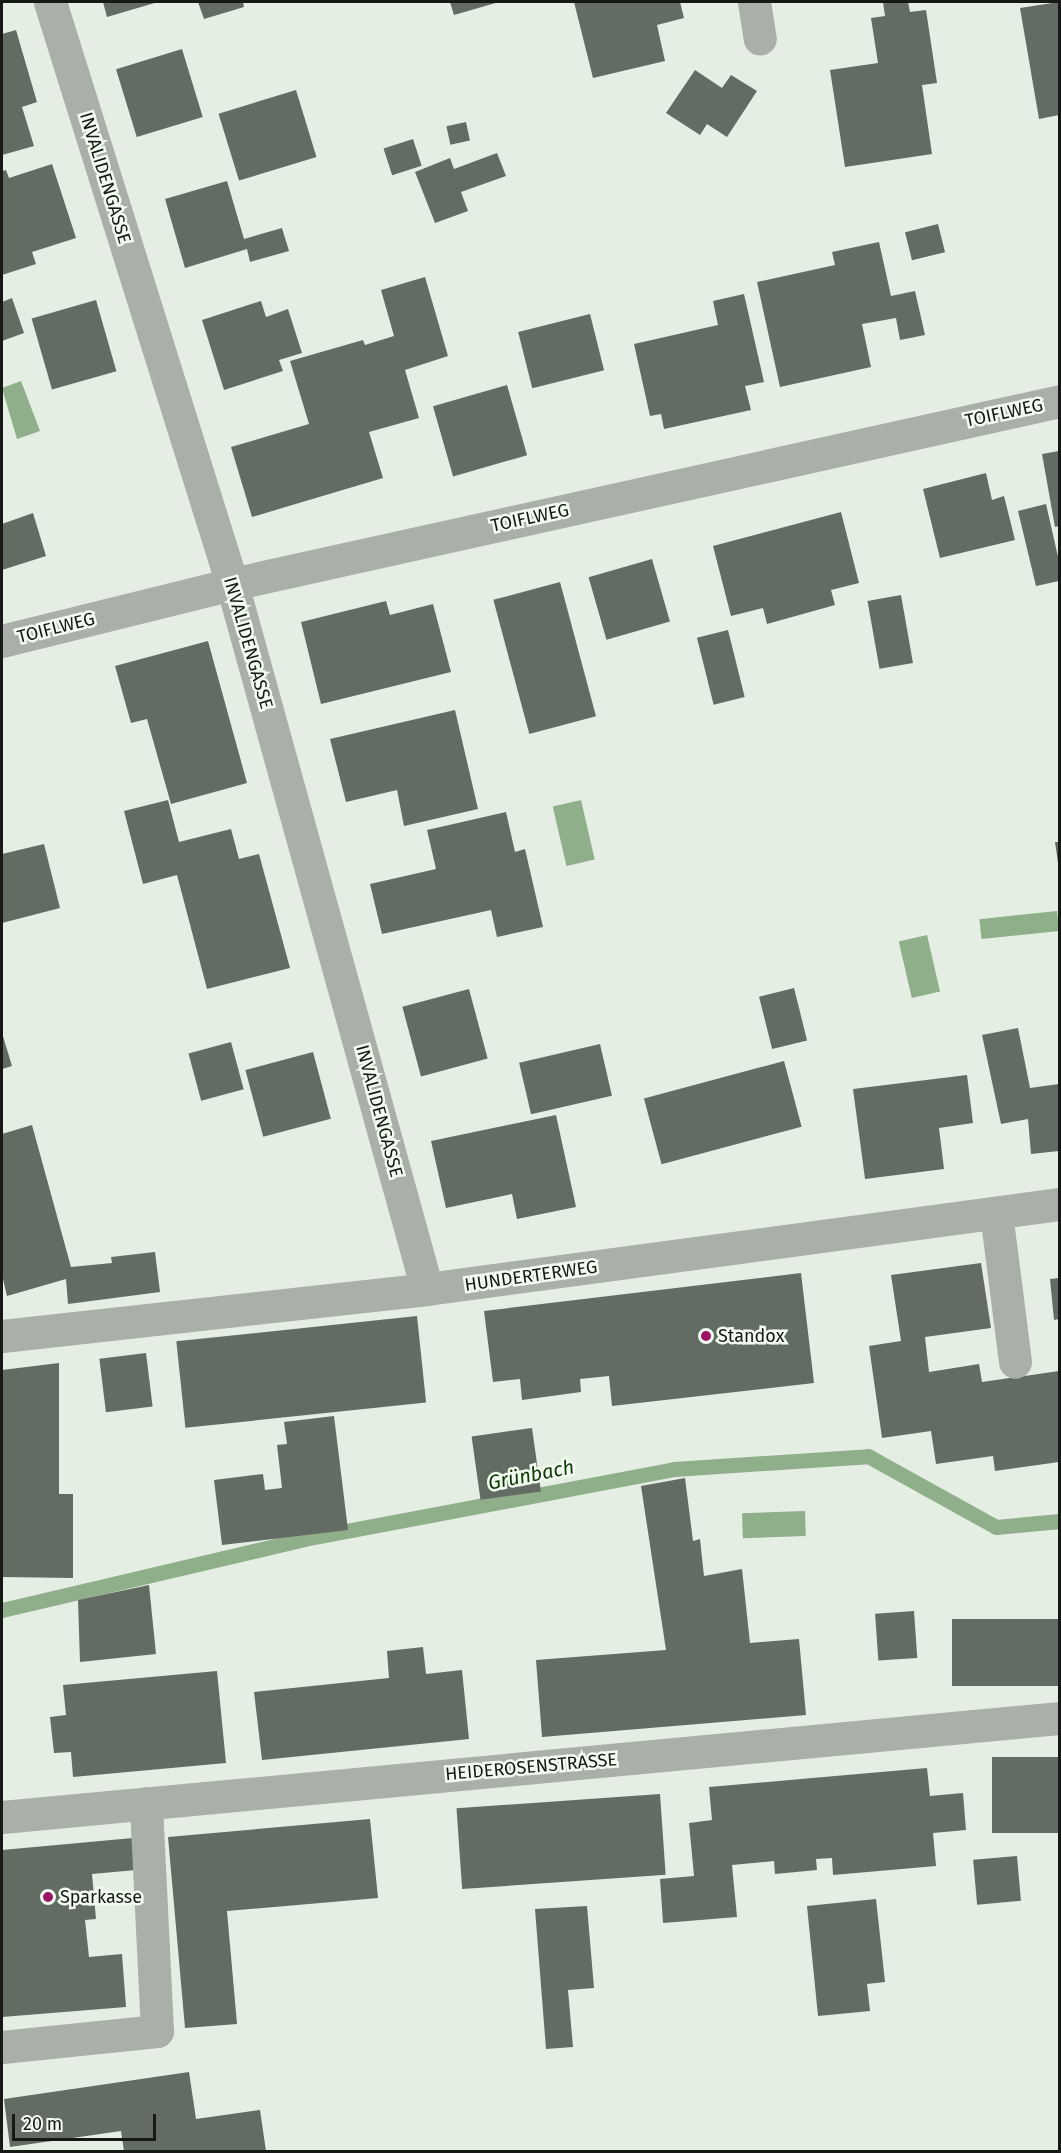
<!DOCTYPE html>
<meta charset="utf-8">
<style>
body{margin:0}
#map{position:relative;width:1061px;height:2153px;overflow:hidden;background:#e4eee2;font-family:"Fira Sans",sans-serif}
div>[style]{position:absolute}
.water>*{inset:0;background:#8faf8a;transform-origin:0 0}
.stream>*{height:15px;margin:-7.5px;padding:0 7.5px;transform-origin:7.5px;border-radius:7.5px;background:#8faf8a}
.building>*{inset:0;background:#636c62;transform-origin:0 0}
.minor>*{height:33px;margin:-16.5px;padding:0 16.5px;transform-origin:16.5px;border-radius:16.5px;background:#aaafaa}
.dots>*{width:16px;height:16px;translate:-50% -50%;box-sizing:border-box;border:3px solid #f1fbef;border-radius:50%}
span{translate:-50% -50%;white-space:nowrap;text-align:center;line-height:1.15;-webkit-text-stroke:5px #f1fbef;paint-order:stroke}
.street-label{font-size:18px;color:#161915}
.poi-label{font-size:18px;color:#161915}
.left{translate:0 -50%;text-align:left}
.water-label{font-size:20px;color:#0c3904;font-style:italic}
.frame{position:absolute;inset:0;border:3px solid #161915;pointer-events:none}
.scale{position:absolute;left:12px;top:2114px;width:144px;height:27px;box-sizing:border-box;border:3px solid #161915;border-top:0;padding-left:8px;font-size:18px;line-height:21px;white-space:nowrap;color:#161915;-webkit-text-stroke:4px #f1fbef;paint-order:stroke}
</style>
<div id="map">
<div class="water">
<i style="clip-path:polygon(21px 381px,40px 431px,17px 439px,2px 388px)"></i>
<i style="left:581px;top:800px;width:61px;height:29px;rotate:77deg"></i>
<i style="left:1057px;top:911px;width:20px;height:78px;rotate:84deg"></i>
<i style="left:927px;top:935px;width:58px;height:29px;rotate:77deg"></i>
<i style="left:805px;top:1511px;width:25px;height:63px;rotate:88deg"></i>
</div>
<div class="stream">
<i style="left:2px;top:1610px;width:310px;rotate:-13.2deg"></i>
<i style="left:304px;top:1539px;width:377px;rotate:-10.7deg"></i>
<i style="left:674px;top:1469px;width:194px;rotate:-3.8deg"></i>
<i style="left:868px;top:1456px;width:146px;rotate:29deg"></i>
<i style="left:996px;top:1527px;width:64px;rotate:-5.4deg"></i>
</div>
<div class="building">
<i style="clip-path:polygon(103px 2px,158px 2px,107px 17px)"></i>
<i style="clip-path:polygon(198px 2px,243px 2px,244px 7px,204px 19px)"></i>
<i style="clip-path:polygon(450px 2px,499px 2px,454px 15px)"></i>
<i style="clip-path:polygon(574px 2px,680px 2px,684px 18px,657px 25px,665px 61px,593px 78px)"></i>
<i style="clip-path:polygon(883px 2px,908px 2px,910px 12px,926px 10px,937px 83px,922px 85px,932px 154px,845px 167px,830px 70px,878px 63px,871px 18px,885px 16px)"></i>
<i style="clip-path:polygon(1059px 2px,1059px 115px,1039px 119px,1020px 8px)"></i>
<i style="clip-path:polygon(16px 30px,37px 102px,22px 107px,34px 146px,2px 155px,2px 34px)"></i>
<i style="left:182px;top:49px;width:71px;height:69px;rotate:73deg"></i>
<i style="clip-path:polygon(695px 70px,722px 88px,731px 75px,757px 91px,727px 137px,707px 124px,700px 135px,666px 113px)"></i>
<i style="left:296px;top:90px;width:70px;height:81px;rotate:73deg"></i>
<i style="left:466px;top:122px;width:19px;height:20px;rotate:78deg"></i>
<i style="left:413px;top:139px;width:28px;height:31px;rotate:72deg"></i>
<i style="clip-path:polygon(497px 153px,506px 176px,461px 192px,468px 211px,435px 223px,415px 172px,450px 158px,454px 169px)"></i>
<i style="clip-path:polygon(52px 164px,76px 238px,32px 252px,36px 264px,2px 275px,2px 171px,6px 170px,9px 178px)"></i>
<i style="clip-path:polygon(227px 181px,244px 239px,282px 228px,289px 251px,250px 262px,247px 249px,185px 268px,165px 199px)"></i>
<i style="left:938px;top:224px;width:29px;height:34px;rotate:76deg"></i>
<i style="clip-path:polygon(879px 242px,891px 296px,915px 291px,925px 335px,900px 340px,896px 318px,862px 324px,871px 367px,780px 387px,757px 282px,835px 265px,832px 252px)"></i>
<i style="clip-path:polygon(425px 277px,448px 356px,405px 370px,419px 418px,369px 432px,383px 478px,252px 517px,231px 447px,309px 424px,290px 361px,363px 340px,365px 345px,394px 336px,381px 290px)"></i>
<i style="clip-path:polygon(744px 294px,764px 382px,745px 386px,751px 410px,664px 429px,661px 414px,650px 416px,634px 344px,718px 325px,713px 301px)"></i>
<i style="clip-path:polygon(12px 298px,24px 333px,2px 341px,2px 302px)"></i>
<i style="left:96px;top:300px;width:74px;height:67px;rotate:74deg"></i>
<i style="clip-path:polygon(261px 301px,266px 317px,288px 309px,302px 353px,279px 360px,283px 371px,224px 390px,202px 320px)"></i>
<i style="left:590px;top:314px;width:58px;height:74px;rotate:76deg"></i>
<i style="left:507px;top:385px;width:73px;height:77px;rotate:74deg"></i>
<i style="clip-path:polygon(1059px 451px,1059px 526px,1055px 527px,1042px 454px)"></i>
<i style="clip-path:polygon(986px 473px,992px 500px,1004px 496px,1015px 540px,940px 558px,923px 489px)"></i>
<i style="clip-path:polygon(1046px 504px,1059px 561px,1059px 581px,1036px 586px,1018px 511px)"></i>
<i style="clip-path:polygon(841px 512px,859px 583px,831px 590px,835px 605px,767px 624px,763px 608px,731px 616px,713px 546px)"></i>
<i style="clip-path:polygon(33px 513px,46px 556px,2px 570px,2px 524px)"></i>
<i style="left:652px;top:559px;width:65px;height:66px;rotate:74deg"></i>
<i style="left:560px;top:582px;width:139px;height:69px;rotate:75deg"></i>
<i style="left:901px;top:595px;width:69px;height:34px;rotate:80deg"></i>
<i style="clip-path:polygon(386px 601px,390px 615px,433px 604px,451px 672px,321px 704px,301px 622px)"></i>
<i style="left:728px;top:630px;width:69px;height:32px;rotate:76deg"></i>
<i style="clip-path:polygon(208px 641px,247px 783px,171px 804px,147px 719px,131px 723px,115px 666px)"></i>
<i style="clip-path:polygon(455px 710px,478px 809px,404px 826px,397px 790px,346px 802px,330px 739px)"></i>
<i style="clip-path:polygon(168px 800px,179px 842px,231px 829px,239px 859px,259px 854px,290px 968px,207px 989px,177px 875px,143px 884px,124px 811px)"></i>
<i style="clip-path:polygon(506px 812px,515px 852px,525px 849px,543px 927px,497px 937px,491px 910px,382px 934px,370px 884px,436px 869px,427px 830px)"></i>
<i style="clip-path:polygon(1055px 842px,1059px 842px,1059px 863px,1058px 863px)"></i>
<i style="clip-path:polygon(44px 844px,60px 908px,2px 923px,2px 854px)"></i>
<i style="left:794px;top:988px;width:54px;height:36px;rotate:76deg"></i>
<i style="left:469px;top:989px;width:72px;height:69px;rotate:75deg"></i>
<i style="clip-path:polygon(1018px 1028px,1030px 1088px,1059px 1084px,1059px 1151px,1031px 1154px,1028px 1119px,1001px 1124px,982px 1035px)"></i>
<i style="clip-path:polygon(2px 1033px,12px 1066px,2px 1069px)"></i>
<i style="left:231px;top:1042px;width:49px;height:44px;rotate:75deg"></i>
<i style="left:600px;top:1044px;width:53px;height:83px;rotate:77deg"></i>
<i style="left:313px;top:1052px;width:69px;height:70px;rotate:75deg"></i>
<i style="left:784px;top:1061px;width:68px;height:145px;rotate:75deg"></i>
<i style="clip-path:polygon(967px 1075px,973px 1123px,939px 1128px,944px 1169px,865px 1179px,853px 1089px)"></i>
<i style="clip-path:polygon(556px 1115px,576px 1207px,517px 1219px,512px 1194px,446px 1208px,431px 1141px)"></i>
<i style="clip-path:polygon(32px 1125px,71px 1267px,112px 1263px,111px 1257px,155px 1252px,160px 1292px,68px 1304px,66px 1279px,7px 1296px,2px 1275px,2px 1134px)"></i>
<i style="clip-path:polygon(981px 1263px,991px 1328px,925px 1337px,929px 1372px,979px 1364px,982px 1382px,1059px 1371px,1059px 1462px,995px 1471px,993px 1456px,936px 1464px,931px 1431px,882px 1438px,869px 1346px,901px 1341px,891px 1275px)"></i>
<i style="clip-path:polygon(801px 1273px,814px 1383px,612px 1406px,609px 1376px,580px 1379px,581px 1392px,522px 1400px,520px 1379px,493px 1382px,484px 1311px)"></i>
<i style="clip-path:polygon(1059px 1278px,1059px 1319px,1054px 1320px,1050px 1279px)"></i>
<i style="left:417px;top:1316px;width:87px;height:242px;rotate:84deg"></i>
<i style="left:146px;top:1353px;width:54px;height:47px;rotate:83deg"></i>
<i style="clip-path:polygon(59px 1363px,59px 1494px,73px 1494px,73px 1578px,2px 1577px,2px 1370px)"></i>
<i style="clip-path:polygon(334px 1416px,348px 1530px,222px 1545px,214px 1480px,263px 1474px,265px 1490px,282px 1488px,277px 1445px,287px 1444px,284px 1422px)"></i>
<i style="left:532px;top:1428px;width:64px;height:61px;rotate:82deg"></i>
<i style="clip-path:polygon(685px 1478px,693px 1541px,700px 1539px,704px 1576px,742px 1569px,750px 1643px,799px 1639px,806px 1715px,542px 1737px,536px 1660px,666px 1650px,641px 1486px)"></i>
<i style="clip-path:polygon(149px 1585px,156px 1654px,80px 1662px,78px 1600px)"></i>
<i style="left:914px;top:1611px;width:47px;height:39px;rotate:86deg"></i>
<i style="left:1059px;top:1619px;width:67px;height:107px;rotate:90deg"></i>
<i style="clip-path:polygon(423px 1647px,426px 1674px,462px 1670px,469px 1739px,262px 1760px,254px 1692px,389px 1678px,387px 1651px)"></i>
<i style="clip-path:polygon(217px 1671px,226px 1763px,73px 1777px,71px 1752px,54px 1753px,50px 1717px,66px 1715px,63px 1685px)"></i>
<i style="left:1059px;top:1757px;width:76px;height:67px;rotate:90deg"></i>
<i style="clip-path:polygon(927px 1768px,930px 1796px,963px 1793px,966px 1830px,933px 1833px,936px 1866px,833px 1875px,832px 1858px,816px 1859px,817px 1870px,775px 1874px,774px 1861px,732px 1865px,737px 1917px,663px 1923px,660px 1879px,694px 1876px,689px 1823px,712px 1820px,709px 1787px)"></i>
<i style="left:660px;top:1794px;width:81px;height:204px;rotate:86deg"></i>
<i style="clip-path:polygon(370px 1819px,378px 1898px,227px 1911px,237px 2024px,185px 2028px,168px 1837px)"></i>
<i style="clip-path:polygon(133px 1838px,136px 1870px,92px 1874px,96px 1919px,85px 1920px,89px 1957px,122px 1954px,126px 2007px,2px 2017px,2px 1850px)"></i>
<i style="left:1017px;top:1856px;width:45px;height:44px;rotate:85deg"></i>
<i style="clip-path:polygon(876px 1899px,885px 1982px,867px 1984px,870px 2011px,818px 2016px,807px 1906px)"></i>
<i style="clip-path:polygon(587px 1906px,594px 1988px,568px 1990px,573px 2047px,546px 2049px,535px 1909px)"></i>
<i style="clip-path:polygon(189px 2072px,196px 2119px,260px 2110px,266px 2151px,124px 2151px,121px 2131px,10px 2147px,4px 2099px)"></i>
</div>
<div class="minor">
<i style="left:50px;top:2px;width:610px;rotate:72.63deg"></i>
<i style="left:232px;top:584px;width:731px;rotate:74.54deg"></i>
<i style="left:754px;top:2px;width:37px;rotate:81deg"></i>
<i style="left:2px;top:641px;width:237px;rotate:-13.9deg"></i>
<i style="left:232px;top:584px;width:848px;rotate:-12.46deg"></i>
<i style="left:996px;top:1213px;width:150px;rotate:82.7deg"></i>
<i style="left:2px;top:1336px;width:428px;rotate:-6.3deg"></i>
<i style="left:427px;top:1289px;width:639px;rotate:-7.65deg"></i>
<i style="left:2px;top:1817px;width:1063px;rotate:-5.35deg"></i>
<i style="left:2px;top:2047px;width:156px;rotate:-5.9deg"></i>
<i style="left:157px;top:2031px;width:228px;rotate:-92.8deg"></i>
</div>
<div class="dots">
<i style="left:706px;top:1336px;background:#9c1565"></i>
<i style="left:48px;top:1897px;background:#9c1565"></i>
</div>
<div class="street-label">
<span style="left:105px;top:178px;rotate:73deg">INVALIDENGASSE</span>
<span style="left:1004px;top:413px;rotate:-12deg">TOIFLWEG</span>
<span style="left:530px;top:518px;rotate:-12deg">TOIFLWEG</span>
<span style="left:56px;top:628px;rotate:-14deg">TOIFLWEG</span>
<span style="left:248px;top:643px;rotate:74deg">INVALIDENGASSE</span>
<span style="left:379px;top:1111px;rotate:75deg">INVALIDENGASSE</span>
<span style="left:531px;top:1276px;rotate:-8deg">HUNDERTERWEG</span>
<span style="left:531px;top:1767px;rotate:-5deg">HEIDEROSENSTRASSE</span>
</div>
<div class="poi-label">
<span class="left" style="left:718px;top:1336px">Standox</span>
<span class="left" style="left:60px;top:1897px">Sparkasse</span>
</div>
<div class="water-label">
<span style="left:531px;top:1475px;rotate:-11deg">Grünbach</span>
</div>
<div class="frame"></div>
<div class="scale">20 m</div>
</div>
